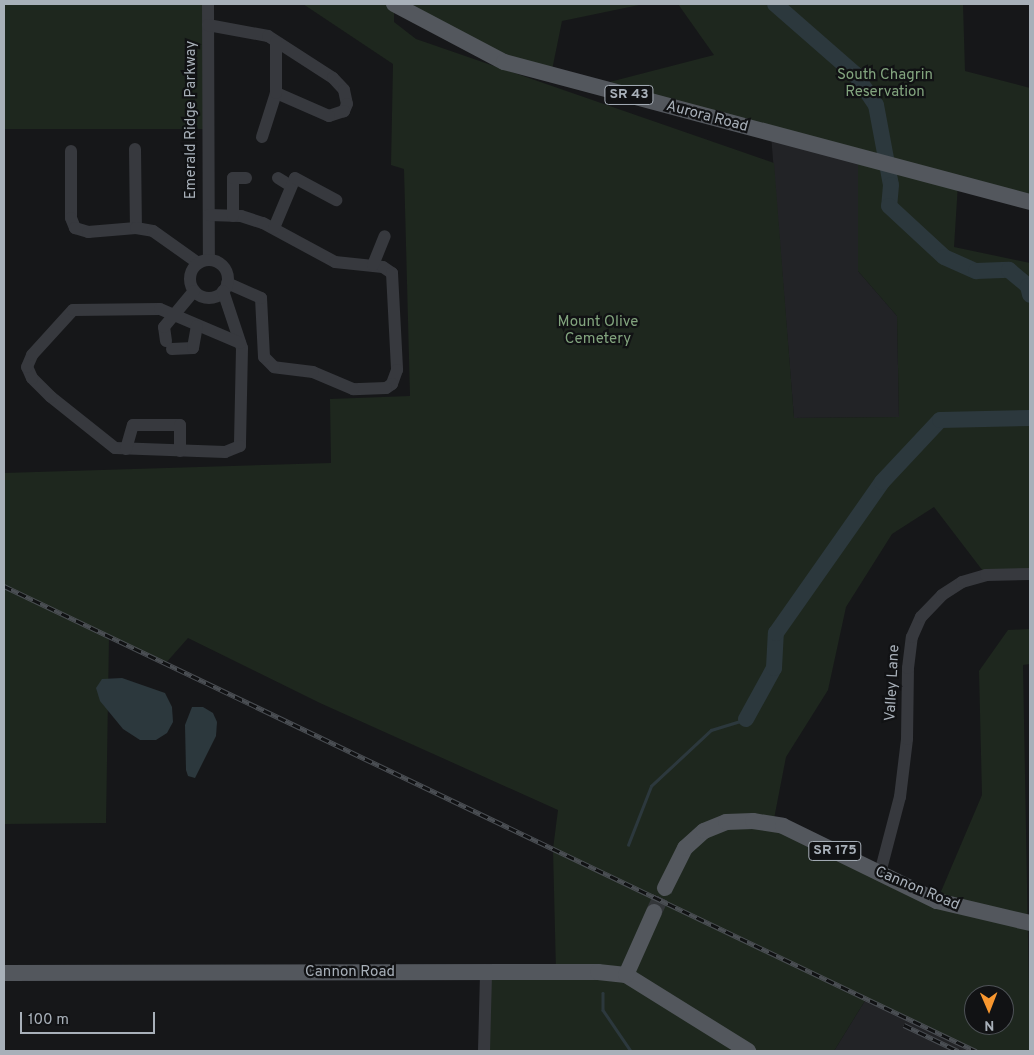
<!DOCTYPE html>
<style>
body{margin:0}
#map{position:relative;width:1034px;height:1055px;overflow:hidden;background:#161719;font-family:Overpass,sans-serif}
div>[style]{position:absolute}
.built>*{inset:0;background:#222326}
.green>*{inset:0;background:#1e271e;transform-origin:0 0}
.water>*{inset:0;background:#2c383d}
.stream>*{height:2.5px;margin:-1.25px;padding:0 1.25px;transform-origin:1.25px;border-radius:1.25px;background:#2c383d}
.river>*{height:16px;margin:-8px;padding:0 8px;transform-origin:8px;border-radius:8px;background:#2c383d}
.major-tunnel>*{height:16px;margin-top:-8px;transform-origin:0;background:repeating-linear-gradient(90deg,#333639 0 16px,transparent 0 24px)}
.minor>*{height:12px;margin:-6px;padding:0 6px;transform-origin:6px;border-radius:6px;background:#37393e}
.minor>.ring{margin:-6px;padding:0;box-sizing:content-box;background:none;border:12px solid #37393e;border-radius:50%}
.major>*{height:16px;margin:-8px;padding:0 8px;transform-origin:8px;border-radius:8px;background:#53575d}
.rail>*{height:4.5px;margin-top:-2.25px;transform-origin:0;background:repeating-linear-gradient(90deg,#111214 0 8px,#4a4e53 0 16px);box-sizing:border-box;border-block:1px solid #4a4e53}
span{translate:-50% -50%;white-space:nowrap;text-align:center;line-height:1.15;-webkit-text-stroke:4.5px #111214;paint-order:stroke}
.shield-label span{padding:1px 4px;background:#111214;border:1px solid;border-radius:4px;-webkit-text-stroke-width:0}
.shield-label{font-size:14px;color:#a8b0b9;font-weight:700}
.park-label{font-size:15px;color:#82a47e}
.street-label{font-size:15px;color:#a8b0b9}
.frame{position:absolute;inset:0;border:5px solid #a8b0b9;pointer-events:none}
.north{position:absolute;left:964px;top:985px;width:50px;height:50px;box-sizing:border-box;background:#111214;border:1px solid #4d5156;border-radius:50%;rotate:179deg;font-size:14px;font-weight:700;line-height:20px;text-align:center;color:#a8b0b9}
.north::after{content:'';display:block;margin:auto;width:18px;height:22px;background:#f8972f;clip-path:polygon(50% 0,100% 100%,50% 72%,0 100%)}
.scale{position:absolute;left:20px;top:1012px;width:135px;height:22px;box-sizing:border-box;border:2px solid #a8b0b9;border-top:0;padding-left:6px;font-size:15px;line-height:18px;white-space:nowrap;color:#a8b0b9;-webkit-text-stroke:4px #111214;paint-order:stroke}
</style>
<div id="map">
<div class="built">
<i style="clip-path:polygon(771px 135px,858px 159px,858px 271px,897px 316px,899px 417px,794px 418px)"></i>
<i style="clip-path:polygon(866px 999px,891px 1010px,976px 1051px,834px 1051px)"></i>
</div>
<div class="green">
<i style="left:4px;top:4px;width:204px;height:125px"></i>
<i style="clip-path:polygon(evenodd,303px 4px,394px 4px,394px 22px,416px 39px,774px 163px,794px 418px,899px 417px,897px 316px,858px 271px,858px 159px,594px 86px,714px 55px,678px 4px,963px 4px,965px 71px,1030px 88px,1030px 202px,958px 184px,954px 247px,1030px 263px,1030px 574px,986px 575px,934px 507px,892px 534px,846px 607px,828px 690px,786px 757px,773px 824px,937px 901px,982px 795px,979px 671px,1008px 630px,1030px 629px,1030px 664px,1023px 665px,1030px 1051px,976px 1051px,866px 999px,834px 1051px,484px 1051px,486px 973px,556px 972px,553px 849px,558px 810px,320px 703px,188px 638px,165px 664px,109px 637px,106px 823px,4px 824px,4px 473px,331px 463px,330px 399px,410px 396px,404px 169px,391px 165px,393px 64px,303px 4px,974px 995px,1004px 995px,1004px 1025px,974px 1025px,974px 995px)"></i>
<i style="clip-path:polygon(414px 4px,644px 4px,562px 21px,551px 75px,413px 15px)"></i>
</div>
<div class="water">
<i style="clip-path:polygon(122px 678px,165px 693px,172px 707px,173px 722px,167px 733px,156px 740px,140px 740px,123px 729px,100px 701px,96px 688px,102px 679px)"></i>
<i style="clip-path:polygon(192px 707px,203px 707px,213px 713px,217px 722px,216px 736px,195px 778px,188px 776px,186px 770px,185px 725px)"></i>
</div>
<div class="stream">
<i style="left:628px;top:845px;width:63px;rotate:-68.7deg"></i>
<i style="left:651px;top:786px;width:82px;rotate:-43deg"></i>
<i style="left:711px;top:730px;width:37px;rotate:-17deg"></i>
<i style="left:603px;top:993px;width:17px;rotate:90deg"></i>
<i style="left:603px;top:1010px;width:50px;rotate:55.7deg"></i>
</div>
<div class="river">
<i style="left:775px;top:4px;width:106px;rotate:41.2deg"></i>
<i style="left:855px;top:74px;width:37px;rotate:56deg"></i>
<i style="left:876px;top:105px;width:81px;rotate:79.4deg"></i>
<i style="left:891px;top:185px;width:21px;rotate:95deg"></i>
<i style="left:889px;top:206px;width:75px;rotate:42.8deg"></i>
<i style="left:944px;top:257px;width:35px;rotate:24deg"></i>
<i style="left:976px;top:271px;width:33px;rotate:-2deg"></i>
<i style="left:1009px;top:270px;width:25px;rotate:40deg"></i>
<i style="left:1028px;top:286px;width:9px;rotate:77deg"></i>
<i style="left:746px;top:719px;width:58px;rotate:-61.2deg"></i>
<i style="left:774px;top:668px;width:35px;rotate:-87deg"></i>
<i style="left:776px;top:633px;width:184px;rotate:-54.9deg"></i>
<i style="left:882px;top:482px;width:85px;rotate:-46.9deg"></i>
<i style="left:940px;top:420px;width:90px;rotate:-1.3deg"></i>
</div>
<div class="major-tunnel">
<i style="left:654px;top:912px;width:26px;rotate:-65deg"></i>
</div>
<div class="minor">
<i style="left:208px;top:4px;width:256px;rotate:89.8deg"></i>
<i style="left:208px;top:25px;width:61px;rotate:10.4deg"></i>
<i style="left:268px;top:36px;width:77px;rotate:32.9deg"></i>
<i style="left:333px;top:78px;width:16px;rotate:47deg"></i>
<i style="left:344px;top:90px;width:14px;rotate:78deg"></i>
<i style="left:347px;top:104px;width:8px;rotate:113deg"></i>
<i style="left:344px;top:111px;width:16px;rotate:162deg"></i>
<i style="left:329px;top:116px;width:58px;rotate:-156.5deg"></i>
<i style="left:262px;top:137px;width:46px;rotate:-72.3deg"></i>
<i style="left:276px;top:93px;width:51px;rotate:-90deg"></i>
<i style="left:135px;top:149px;width:79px;rotate:89.3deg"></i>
<i style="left:71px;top:151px;width:67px;rotate:90deg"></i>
<i style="left:71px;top:218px;width:11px;rotate:68deg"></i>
<i style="left:75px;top:228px;width:14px;rotate:17deg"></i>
<i style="left:88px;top:232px;width:48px;rotate:-4.8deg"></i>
<i style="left:136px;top:228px;width:17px;rotate:10deg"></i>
<i style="left:153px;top:231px;width:55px;rotate:35.4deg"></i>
<i style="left:278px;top:178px;width:15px;rotate:32deg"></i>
<i style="left:209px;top:215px;width:32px;rotate:2deg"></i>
<i style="left:241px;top:216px;width:23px;rotate:18deg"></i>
<i style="left:263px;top:223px;width:82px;rotate:28.4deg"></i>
<i style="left:335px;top:262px;width:48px;rotate:5.9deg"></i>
<i style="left:383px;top:267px;width:11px;rotate:34deg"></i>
<i style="left:392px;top:273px;width:97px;rotate:87deg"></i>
<i style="left:397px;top:370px;width:15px;rotate:110deg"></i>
<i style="left:392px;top:384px;width:7px;rotate:146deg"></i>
<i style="left:386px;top:388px;width:33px;rotate:178deg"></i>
<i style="left:353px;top:389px;width:43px;rotate:-157deg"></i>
<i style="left:313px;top:372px;width:39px;rotate:-173deg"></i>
<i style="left:274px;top:367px;width:14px;rotate:-135deg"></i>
<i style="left:264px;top:357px;width:59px;rotate:-92.9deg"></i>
<i style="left:261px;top:298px;width:37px;rotate:-156deg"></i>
<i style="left:233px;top:216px;width:38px;rotate:-90deg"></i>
<i style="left:233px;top:178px;width:13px"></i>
<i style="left:274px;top:228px;width:54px;rotate:-67.2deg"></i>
<i style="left:295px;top:178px;width:47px;rotate:28.2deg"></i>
<i class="ring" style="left:190px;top:260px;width:26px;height:26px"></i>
<i style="left:373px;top:265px;width:31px;rotate:-68deg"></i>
<i style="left:223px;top:291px;width:60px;rotate:71.6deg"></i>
<i style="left:242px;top:348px;width:98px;rotate:91.2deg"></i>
<i style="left:240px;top:446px;width:16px;rotate:158deg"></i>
<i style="left:225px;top:452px;width:110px;rotate:-177.9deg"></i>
<i style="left:115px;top:448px;width:82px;rotate:-141.4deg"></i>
<i style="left:51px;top:397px;width:27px;rotate:-135deg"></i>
<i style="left:32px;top:378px;width:12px;rotate:-114deg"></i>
<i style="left:27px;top:367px;width:13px;rotate:-67deg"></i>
<i style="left:32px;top:355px;width:61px;rotate:-47.7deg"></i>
<i style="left:73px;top:310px;width:87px;rotate:-0.7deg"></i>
<i style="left:160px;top:309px;width:87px;rotate:23deg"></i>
<i style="left:166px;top:341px;width:14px;rotate:-98deg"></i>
<i style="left:164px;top:327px;width:47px;rotate:-50.2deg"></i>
<i style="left:172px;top:349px;width:21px;rotate:-3deg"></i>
<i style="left:193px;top:348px;width:22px;rotate:-80deg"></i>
<i style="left:126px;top:449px;width:25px;rotate:-74deg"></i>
<i style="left:133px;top:425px;width:47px"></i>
<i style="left:180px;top:425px;width:26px;rotate:90deg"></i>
<i style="left:880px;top:873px;width:79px;rotate:-75.3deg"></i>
<i style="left:900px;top:797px;width:58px;rotate:-83.1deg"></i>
<i style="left:907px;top:739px;width:71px;rotate:-89.2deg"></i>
<i style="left:908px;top:668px;width:31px;rotate:-83deg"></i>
<i style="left:912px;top:637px;width:22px;rotate:-66deg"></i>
<i style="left:921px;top:617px;width:30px;rotate:-46deg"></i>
<i style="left:942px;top:595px;width:24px;rotate:-33deg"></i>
<i style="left:962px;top:582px;width:25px;rotate:-16deg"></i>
<i style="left:986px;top:575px;width:44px;rotate:-1.3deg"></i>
<i style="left:484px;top:1051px;width:78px;rotate:-88.5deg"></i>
</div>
<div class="major">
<i style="left:394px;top:4px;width:124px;rotate:27.8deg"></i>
<i style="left:504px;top:62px;width:544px;rotate:14.9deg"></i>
<i style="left:665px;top:888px;width:45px;rotate:-63.4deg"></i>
<i style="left:685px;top:848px;width:25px;rotate:-42deg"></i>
<i style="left:704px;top:831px;width:24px;rotate:-22deg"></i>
<i style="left:726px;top:822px;width:27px;rotate:-2deg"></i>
<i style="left:753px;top:821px;width:30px;rotate:9deg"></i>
<i style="left:783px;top:826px;width:171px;rotate:26deg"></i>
<i style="left:937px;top:901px;width:96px;rotate:13.3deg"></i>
<i style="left:4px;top:973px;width:594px;rotate:-0.1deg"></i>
<i style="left:598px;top:972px;width:28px;rotate:6deg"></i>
<i style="left:626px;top:975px;width:144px;rotate:31.9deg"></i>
<i style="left:626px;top:975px;width:69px;rotate:-66deg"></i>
</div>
<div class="rail">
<i style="left:4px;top:586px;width:1078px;rotate:25.57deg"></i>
<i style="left:904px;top:1025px;width:60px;rotate:25.7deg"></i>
</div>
<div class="shield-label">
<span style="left:629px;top:95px">SR 43</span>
<span style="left:835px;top:851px">SR 175</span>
</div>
<div class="park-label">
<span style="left:885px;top:84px">South Chagrin<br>Reservation</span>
<span style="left:598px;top:331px">Mount Olive<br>Cemetery</span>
</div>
<div class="street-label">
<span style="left:707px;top:117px;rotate:15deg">Aurora Road</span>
<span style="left:192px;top:120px;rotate:-90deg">Emerald Ridge Parkway</span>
<span style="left:893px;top:683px;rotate:-87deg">Valley Lane</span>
<span style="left:917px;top:889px;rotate:23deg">Cannon Road</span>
<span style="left:350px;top:973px">Cannon Road</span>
</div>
<div class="frame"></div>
<div class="north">N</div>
<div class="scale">100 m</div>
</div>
